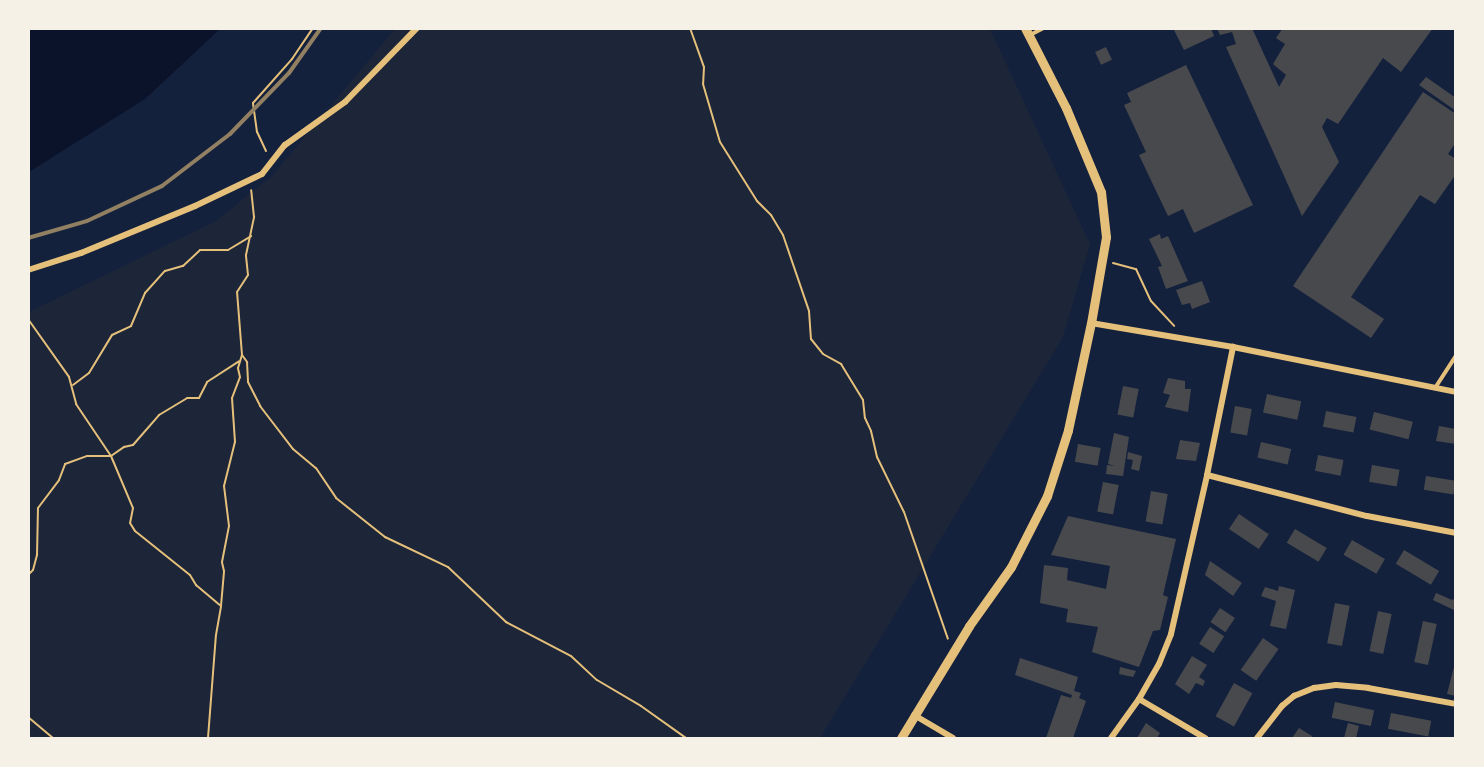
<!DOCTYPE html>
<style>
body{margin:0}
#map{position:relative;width:1484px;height:767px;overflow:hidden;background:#14213d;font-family:"Exo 2",sans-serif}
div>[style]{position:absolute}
.green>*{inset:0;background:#1d2539}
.water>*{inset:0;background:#0b132b}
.building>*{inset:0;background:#48494c;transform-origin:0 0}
.path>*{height:2px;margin:-1px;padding:0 1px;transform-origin:1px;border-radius:1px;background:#e5c07b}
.service>*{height:4px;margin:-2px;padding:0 2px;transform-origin:2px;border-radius:2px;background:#e5c07b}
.minor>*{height:6px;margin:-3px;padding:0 3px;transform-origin:3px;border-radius:3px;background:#e5c07b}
.tertiary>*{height:9px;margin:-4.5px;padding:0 4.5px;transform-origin:4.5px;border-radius:4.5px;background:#e5c07b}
.rail>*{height:4px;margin:-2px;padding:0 2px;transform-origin:2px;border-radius:2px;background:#918062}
span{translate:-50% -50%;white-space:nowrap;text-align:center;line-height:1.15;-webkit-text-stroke:6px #f6f1e7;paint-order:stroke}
.frame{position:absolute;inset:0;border:30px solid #f6f1e7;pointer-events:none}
</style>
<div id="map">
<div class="green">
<i style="clip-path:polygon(395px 29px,990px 29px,1090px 244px,1063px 337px,820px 738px,29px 738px,29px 312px,216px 221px,272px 176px)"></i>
</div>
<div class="water">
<i style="clip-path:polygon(29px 28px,220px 28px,220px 29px,145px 99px,29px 172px)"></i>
</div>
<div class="building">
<i style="clip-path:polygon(1173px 28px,1211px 28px,1214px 36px,1184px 50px)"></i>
<i style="clip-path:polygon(1217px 28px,1252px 28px,1279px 87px,1286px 75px,1273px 64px,1285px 44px,1276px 38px,1283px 28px,1433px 28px,1401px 72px,1383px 58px,1338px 124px,1327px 118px,1322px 127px,1339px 162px,1302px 216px,1226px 47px,1236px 44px,1232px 32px,1220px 35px)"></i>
<i style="left:1106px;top:47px;width:14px;height:12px;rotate:65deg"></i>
<i style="clip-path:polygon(1186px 65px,1253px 205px,1194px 233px,1183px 209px,1168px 216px,1139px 155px,1146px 152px,1124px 105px,1131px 102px,1127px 93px)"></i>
<i style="clip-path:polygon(1426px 77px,1456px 98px,1456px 111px,1419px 85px)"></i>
<i style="clip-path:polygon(1423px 92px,1456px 114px,1456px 142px,1448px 154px,1456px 159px,1456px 174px,1435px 204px,1420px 195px,1351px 297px,1384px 319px,1371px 338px,1293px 286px)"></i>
<i style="clip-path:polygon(1160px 234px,1161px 239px,1168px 236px,1188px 281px,1166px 289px,1158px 267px,1162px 266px,1149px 239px)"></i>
<i style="clip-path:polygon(1202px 281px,1210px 302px,1192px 309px,1190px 303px,1182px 305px,1176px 290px)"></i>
<i style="clip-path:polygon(1168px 378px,1185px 381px,1185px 389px,1191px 389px,1188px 412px,1165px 407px,1170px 395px,1163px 393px)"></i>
<i style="left:1123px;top:386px;width:16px;height:29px;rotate:11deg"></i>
<i style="left:1267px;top:394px;width:35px;height:19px;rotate:12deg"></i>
<i style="left:1235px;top:406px;width:17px;height:27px;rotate:10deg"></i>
<i style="left:1326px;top:411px;width:31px;height:16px;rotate:11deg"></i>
<i style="left:1374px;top:412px;width:40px;height:18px;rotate:14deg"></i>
<i style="clip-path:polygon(1439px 426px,1456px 429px,1456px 444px,1436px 441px)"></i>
<i style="clip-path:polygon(1114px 433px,1129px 437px,1123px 476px,1106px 474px,1107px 465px,1115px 466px,1108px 464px)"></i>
<i style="clip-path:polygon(1180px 440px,1200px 443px,1196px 461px,1176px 459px)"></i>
<i style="left:1261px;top:442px;width:31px;height:16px;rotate:13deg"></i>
<i style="left:1078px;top:444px;width:23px;height:18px;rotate:10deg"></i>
<i style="clip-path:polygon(1128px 452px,1142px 456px,1139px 471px,1131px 469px,1133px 460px,1127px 459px)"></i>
<i style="left:1318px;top:455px;width:26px;height:16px;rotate:11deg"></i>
<i style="left:1372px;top:465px;width:28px;height:17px;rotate:10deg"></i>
<i style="left:1426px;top:476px;width:30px;height:14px;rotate:9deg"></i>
<i style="left:1103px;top:482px;width:16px;height:30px;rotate:11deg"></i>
<i style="left:1151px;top:491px;width:17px;height:31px;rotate:10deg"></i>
<i style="left:1239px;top:514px;width:36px;height:18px;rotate:34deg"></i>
<i style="clip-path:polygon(1068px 516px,1176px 539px,1163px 595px,1168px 597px,1160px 630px,1153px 631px,1139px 667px,1092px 652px,1098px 627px,1066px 622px,1068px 609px,1040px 603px,1044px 565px,1068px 568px,1067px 580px,1106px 589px,1110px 566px,1051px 555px)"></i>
<i style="left:1295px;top:529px;width:37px;height:16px;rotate:31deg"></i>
<i style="left:1352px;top:540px;width:38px;height:17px;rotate:30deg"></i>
<i style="left:1404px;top:550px;width:41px;height:16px;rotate:31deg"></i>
<i style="clip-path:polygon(1210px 561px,1242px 583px,1233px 596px,1205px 575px)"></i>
<i style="clip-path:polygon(1279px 586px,1295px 590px,1286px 629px,1270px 626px,1276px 601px,1261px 596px,1265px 587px,1278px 591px)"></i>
<i style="clip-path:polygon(1436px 593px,1452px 600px,1456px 598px,1456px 611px,1433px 600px)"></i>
<i style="left:1335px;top:603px;width:15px;height:41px;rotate:11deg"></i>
<i style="left:1220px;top:608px;width:18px;height:17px;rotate:34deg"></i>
<i style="left:1378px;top:611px;width:14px;height:41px;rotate:12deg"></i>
<i style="left:1423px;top:621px;width:14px;height:42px;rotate:12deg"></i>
<i style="left:1210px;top:627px;width:17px;height:20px;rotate:33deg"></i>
<i style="left:1263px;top:638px;width:19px;height:39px;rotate:35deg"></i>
<i style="clip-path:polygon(1192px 656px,1207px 665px,1199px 677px,1205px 681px,1203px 686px,1196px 683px,1189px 694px,1175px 684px)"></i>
<i style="clip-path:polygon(1020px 658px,1078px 677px,1074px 691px,1081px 693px,1079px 698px,1086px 701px,1073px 738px,1046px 738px,1061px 695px,1071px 698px,1072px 695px,1015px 675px)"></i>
<i style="clip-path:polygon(1455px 663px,1456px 663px,1456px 696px,1447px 694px)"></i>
<i style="clip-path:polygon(1120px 667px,1136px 671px,1133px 677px,1119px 674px)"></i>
<i style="left:1234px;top:683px;width:21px;height:38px;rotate:29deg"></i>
<i style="left:1335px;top:702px;width:40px;height:16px;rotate:12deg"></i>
<i style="left:1391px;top:713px;width:41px;height:16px;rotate:11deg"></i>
<i style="clip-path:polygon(1146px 723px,1160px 733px,1157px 738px,1137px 738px)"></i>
<i style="clip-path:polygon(1348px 723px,1359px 726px,1356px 738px,1344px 738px)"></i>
<i style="clip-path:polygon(1299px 728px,1312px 736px,1311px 738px,1292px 738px)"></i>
</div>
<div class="path">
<i style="left:690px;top:28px;width:41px;rotate:70.3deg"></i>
<i style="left:704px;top:67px;width:17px;rotate:93deg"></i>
<i style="left:703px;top:84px;width:60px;rotate:73.7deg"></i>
<i style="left:720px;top:142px;width:70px;rotate:57.9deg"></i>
<i style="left:757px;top:201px;width:20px;rotate:45deg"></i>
<i style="left:771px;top:215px;width:23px;rotate:59deg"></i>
<i style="left:783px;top:235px;width:80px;rotate:71.1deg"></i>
<i style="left:809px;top:311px;width:28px;rotate:86deg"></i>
<i style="left:811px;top:339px;width:19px;rotate:51deg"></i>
<i style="left:823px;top:354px;width:21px;rotate:29deg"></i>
<i style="left:841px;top:364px;width:42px;rotate:58.6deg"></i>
<i style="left:863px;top:400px;width:18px;rotate:84deg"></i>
<i style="left:865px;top:418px;width:14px;rotate:65deg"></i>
<i style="left:871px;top:431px;width:27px;rotate:77deg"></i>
<i style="left:877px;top:457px;width:61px;rotate:63.9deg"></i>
<i style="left:904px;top:512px;width:134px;rotate:70.9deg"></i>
<i style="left:266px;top:151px;width:21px;rotate:-115deg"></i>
<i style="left:257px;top:132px;width:29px;rotate:-98deg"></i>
<i style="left:253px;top:103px;width:59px;rotate:-48.4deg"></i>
<i style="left:292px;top:59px;width:37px;rotate:-56deg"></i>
<i style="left:1113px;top:263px;width:24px;rotate:15deg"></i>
<i style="left:1136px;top:269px;width:35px;rotate:65deg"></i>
<i style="left:1151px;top:301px;width:34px;rotate:47deg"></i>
<i style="left:28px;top:319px;width:71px;rotate:54.7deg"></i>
<i style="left:69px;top:377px;width:28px;rotate:75deg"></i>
<i style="left:76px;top:404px;width:63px;rotate:56.1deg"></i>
<i style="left:111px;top:456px;width:56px;rotate:67.1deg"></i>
<i style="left:133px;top:508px;width:15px;rotate:101deg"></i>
<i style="left:130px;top:523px;width:9px;rotate:58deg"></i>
<i style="left:135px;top:531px;width:70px;rotate:38.7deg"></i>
<i style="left:190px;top:575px;width:12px;rotate:59deg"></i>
<i style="left:196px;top:585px;width:31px;rotate:40deg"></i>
<i style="left:242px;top:355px;width:9px;rotate:54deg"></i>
<i style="left:247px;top:362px;width:20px;rotate:87deg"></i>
<i style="left:248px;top:382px;width:27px;rotate:63deg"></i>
<i style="left:260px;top:406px;width:54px;rotate:52.5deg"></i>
<i style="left:293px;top:449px;width:30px;rotate:40deg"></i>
<i style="left:316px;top:468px;width:36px;rotate:56deg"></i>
<i style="left:336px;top:498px;width:63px;rotate:38.5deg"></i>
<i style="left:385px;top:537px;width:70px;rotate:25.5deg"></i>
<i style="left:448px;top:567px;width:80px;rotate:43.5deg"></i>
<i style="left:506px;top:622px;width:73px;rotate:27.6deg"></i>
<i style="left:571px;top:656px;width:35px;rotate:43deg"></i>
<i style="left:597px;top:680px;width:51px;rotate:30.6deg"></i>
<i style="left:641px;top:706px;width:55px;rotate:35.4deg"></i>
<i style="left:73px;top:385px;width:20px;rotate:-37deg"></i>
<i style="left:89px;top:373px;width:44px;rotate:-58.8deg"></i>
<i style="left:112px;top:335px;width:21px;rotate:-25deg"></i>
<i style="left:131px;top:326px;width:36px;rotate:-67deg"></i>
<i style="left:145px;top:293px;width:30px;rotate:-48deg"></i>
<i style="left:165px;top:271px;width:19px;rotate:-16deg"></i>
<i style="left:183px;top:266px;width:23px;rotate:-43deg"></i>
<i style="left:200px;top:250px;width:28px"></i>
<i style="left:228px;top:250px;width:27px;rotate:-31deg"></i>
<i style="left:28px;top:575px;width:7px;rotate:-45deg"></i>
<i style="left:33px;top:570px;width:16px;rotate:-75deg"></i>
<i style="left:37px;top:555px;width:47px;rotate:-88.8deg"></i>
<i style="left:38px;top:508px;width:35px;rotate:-53deg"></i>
<i style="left:59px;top:480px;width:17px;rotate:-69deg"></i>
<i style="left:65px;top:464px;width:23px;rotate:-20deg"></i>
<i style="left:87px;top:456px;width:24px"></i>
<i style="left:111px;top:456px;width:16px;rotate:-35deg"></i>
<i style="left:124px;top:447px;width:9px;rotate:-13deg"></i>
<i style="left:133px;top:445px;width:40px;rotate:-49deg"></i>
<i style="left:159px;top:415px;width:33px;rotate:-31deg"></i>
<i style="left:187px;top:398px;width:12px"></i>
<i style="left:199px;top:398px;width:18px;rotate:-63deg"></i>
<i style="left:207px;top:382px;width:38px;rotate:-33deg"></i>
<i style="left:28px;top:717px;width:33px;rotate:40deg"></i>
<i style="left:208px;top:738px;width:103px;rotate:-85.6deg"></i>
<i style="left:216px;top:635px;width:29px;rotate:-80deg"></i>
<i style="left:221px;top:606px;width:35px;rotate:-85deg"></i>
<i style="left:224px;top:571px;width:9px;rotate:-103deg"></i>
<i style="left:222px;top:562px;width:37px;rotate:-79deg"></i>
<i style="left:229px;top:526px;width:40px;rotate:-97.1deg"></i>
<i style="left:224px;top:486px;width:45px;rotate:-76deg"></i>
<i style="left:235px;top:442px;width:44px;rotate:-93.9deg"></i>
<i style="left:232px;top:398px;width:22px;rotate:-69deg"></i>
<i style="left:240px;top:377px;width:9px;rotate:-103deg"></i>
<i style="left:238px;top:368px;width:14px;rotate:-73deg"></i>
<i style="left:242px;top:355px;width:63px;rotate:-94.5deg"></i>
<i style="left:237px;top:292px;width:20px;rotate:-57deg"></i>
<i style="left:248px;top:275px;width:20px;rotate:-96deg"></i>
<i style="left:246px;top:255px;width:39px;rotate:-78deg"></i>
<i style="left:254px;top:217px;width:27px;rotate:-96deg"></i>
</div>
<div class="service">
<i style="left:1028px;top:36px;width:18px;rotate:-27deg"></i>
<i style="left:1435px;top:388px;width:38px;rotate:-57deg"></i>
</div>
<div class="minor">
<i style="left:28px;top:270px;width:56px;rotate:-17.8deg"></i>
<i style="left:81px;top:253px;width:123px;rotate:-22.4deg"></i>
<i style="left:195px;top:206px;width:74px;rotate:-25.5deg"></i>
<i style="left:262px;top:174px;width:37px;rotate:-52deg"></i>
<i style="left:285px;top:145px;width:74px;rotate:-35.6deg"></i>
<i style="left:345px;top:102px;width:103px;rotate:-45.8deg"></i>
<i style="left:1091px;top:323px;width:144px;rotate:9.6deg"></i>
<i style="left:1233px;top:347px;width:227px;rotate:11.4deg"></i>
<i style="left:1207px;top:475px;width:165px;rotate:14.4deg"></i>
<i style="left:1367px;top:516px;width:91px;rotate:10.8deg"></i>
<i style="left:1139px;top:699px;width:77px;rotate:30.6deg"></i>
<i style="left:914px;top:715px;width:45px;rotate:30.5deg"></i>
<i style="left:1111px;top:738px;width:48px;rotate:-54.3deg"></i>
<i style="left:1139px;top:699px;width:40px;rotate:-60.3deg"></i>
<i style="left:1159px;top:664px;width:32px;rotate:-68deg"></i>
<i style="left:1171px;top:634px;width:163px;rotate:-77.2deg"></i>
<i style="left:1207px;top:475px;width:131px;rotate:-78.5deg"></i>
<i style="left:1257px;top:738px;width:41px;rotate:-52deg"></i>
<i style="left:1282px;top:706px;width:16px;rotate:-40deg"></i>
<i style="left:1294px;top:696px;width:22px;rotate:-22deg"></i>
<i style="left:1314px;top:688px;width:22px;rotate:-8deg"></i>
<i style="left:1336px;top:685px;width:32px;rotate:5deg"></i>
<i style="left:1368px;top:688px;width:89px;rotate:10.3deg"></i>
</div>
<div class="tertiary">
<i style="left:901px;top:738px;width:131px;rotate:-58.7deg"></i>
<i style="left:969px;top:626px;width:72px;rotate:-54.6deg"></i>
<i style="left:1011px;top:567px;width:80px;rotate:-63.1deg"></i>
<i style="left:1047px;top:496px;width:69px;rotate:-72.3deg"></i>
<i style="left:1068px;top:430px;width:109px;rotate:-77.9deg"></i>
<i style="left:1091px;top:323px;width:87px;rotate:-80.1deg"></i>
<i style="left:1106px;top:237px;width:45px;rotate:-96.3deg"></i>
<i style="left:1101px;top:192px;width:91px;rotate:-112.6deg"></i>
<i style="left:1066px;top:108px;width:90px;rotate:-117.1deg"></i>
</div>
<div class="rail">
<i style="left:28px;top:238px;width:61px;rotate:-16.1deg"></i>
<i style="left:87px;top:221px;width:83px;rotate:-25deg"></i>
<i style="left:162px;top:186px;width:86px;rotate:-37.4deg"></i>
<i style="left:230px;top:134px;width:85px;rotate:-46deg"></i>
<i style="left:289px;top:73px;width:55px;rotate:-54.6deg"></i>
</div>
<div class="frame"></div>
</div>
